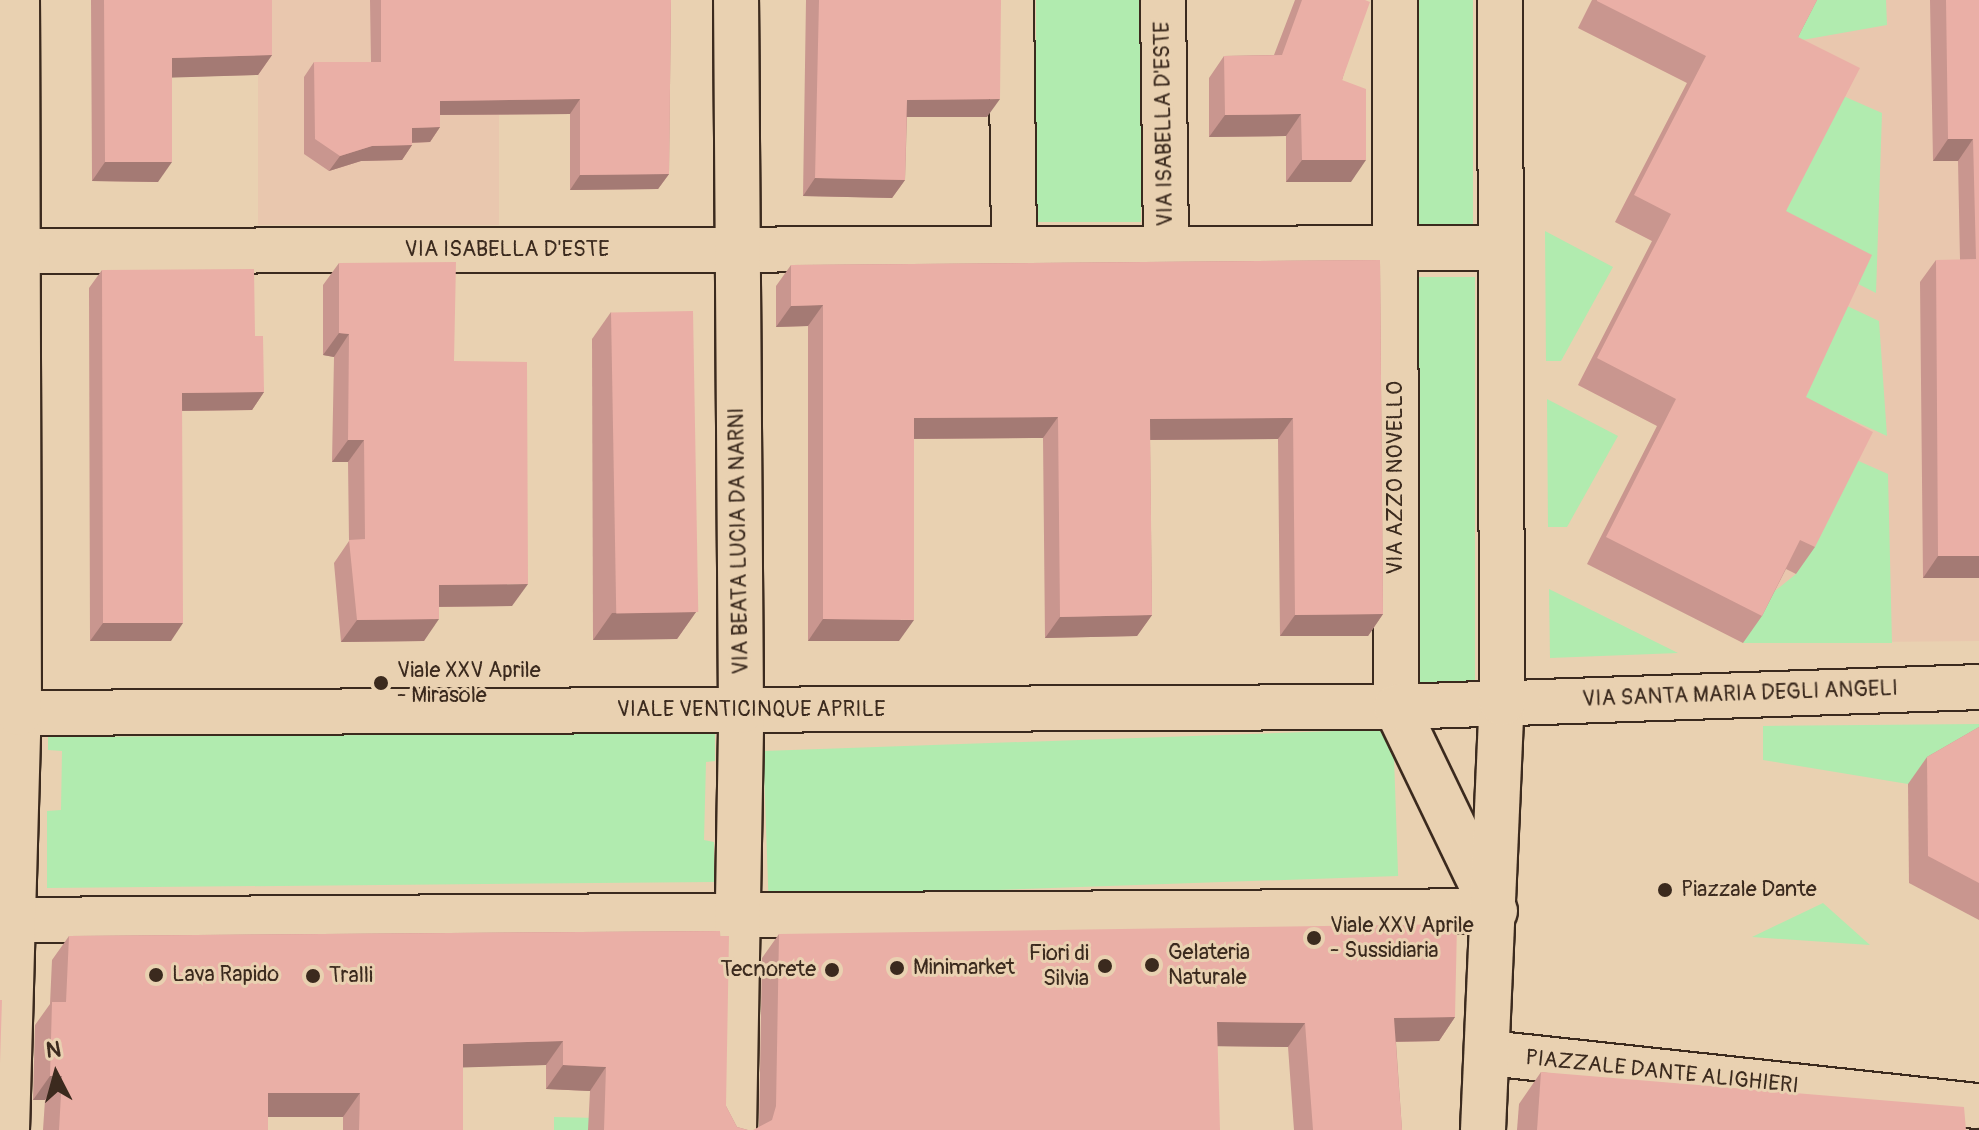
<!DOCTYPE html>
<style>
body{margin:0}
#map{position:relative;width:1979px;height:1130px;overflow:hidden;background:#e9d1b1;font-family:Pangolin,sans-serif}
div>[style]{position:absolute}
.built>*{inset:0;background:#e9c7ae;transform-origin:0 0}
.green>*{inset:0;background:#b1ebaf;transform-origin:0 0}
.roads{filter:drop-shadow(2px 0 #3b2a1e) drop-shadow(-2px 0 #3b2a1e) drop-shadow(0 2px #3b2a1e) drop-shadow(0 -2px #3b2a1e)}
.minor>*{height:44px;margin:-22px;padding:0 22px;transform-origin:22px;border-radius:22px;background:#e9d1b1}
.wall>*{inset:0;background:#c9968f}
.shaded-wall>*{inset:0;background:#a47a74}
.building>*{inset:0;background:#eaafa6;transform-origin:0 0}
.dots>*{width:22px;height:22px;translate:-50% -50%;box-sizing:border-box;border:4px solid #e9d1b1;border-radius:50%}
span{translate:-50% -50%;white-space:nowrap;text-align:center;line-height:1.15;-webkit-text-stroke:6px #e9d1b1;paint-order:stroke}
.street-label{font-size:22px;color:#3b2a1e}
.poi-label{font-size:22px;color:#3b2a1e}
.left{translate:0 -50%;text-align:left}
.right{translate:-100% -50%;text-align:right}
.north{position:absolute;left:16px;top:1034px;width:80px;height:80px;-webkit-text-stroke:6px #e9d1b1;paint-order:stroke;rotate:354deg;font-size:22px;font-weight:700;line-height:32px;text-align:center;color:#3b2a1e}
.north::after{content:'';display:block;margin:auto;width:28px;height:36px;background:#3b2a1e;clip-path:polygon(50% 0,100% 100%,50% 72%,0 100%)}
</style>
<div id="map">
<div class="built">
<i style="left:258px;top:0;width:241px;height:225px"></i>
<i style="clip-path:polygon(1592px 0,1979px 0,1979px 641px,1743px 643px,1688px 442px,1578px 385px,1639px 267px,1675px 285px,1689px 260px,1615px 222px,1687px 83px,1578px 28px)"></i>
</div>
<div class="green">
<i style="left:1036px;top:0;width:105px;height:222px"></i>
<i style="left:1414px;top:0;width:59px;height:224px"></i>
<i style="clip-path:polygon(1812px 0,1886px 0,1887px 25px,1791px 42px)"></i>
<i style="clip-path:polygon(1841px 95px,1882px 113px,1876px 293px,1793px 251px,1779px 214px)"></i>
<i style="clip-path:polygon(1545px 231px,1613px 267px,1561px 361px,1546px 361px)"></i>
<i style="left:1475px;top:277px;width:406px;height:63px;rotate:90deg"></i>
<i style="clip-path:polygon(1843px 304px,1879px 321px,1887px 436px,1800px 396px)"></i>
<i style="clip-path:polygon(1547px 399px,1618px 436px,1567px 527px,1548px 527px)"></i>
<i style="clip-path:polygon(1854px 459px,1888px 474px,1892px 643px,1743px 643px,1766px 598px,1796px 574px)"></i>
<i style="clip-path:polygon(1549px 589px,1678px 653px,1550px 658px)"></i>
<i style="clip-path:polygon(1979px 724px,1979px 742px,1908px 784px,1763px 760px,1763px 726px)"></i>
<i style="left:1393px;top:729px;width:147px;height:630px;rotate:88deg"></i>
<i style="clip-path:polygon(715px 733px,715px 761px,706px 762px,704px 840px,714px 842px,714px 882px,47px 888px,47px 811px,61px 810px,62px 751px,48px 750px,48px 737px)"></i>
<i style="clip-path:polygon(1823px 903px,1870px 945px,1752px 937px)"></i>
<i style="clip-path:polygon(554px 1117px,598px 1118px,646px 1130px,554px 1130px)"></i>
</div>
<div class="roads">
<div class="minor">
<i style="left:1011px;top:0;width:249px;rotate:89.3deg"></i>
<i style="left:1163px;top:0;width:249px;rotate:89.3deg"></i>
<i style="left:1395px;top:0;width:707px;rotate:89.92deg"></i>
<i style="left:1396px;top:707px;width:219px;rotate:64.3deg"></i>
<i style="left:0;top:251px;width:1501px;rotate:-0.11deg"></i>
<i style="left:0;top:713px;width:1396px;rotate:-0.25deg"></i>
<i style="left:1396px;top:707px;width:583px;rotate:-1.96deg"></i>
<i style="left:0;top:920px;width:1495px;rotate:-0.34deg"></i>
<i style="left:1489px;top:1053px;width:493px;rotate:6.2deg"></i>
<i style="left:7px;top:1130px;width:417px;rotate:-88.4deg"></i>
<i style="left:19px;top:713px;width:713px;rotate:-90.16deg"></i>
<i style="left:734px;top:1130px;width:419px;rotate:-89deg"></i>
<i style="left:741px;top:711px;width:711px;rotate:-90.4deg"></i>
<i style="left:1483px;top:1130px;width:427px;rotate:-87.5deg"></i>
<i style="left:1502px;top:703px;width:703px;rotate:-90.16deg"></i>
</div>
</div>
<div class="wall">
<i style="clip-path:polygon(91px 0,272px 0,272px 55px,258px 75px,172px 77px,158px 182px,92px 181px)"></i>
<i style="clip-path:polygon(370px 0,671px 0,669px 174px,658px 189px,570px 190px,570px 114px,440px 115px,440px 127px,430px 142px,412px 143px,412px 145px,402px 160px,361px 161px,329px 171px,304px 154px,304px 77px,314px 62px,371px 62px)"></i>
<i style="clip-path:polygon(806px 0,1001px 0,987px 117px,907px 117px,905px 180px,892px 198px,803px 196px)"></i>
<i style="clip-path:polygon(1295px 0,1365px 0,1342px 80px,1351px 182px,1286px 182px,1286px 136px,1209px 137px,1209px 78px,1224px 56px,1274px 55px)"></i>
<i style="clip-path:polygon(1592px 0,1817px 0,1798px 37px,1786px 211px,1806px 397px,1815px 547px,1796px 574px,1786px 569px,1762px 616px,1743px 643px,1587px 564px,1657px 426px,1578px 385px,1652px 241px,1615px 222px,1687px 83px,1578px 28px)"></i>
<i style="clip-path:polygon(1930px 0,1979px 0,1979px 578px,1923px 578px,1920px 282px,1936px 260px,1960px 260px,1958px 161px,1933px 161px)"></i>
<i style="clip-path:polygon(1380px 260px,1383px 614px,1368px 636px,1280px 636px,1278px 439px,1150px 440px,1152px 615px,1137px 636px,1045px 638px,1043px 438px,914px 439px,899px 641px,808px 641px,808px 326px,776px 327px,776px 286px,791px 265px)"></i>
<i style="clip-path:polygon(339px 263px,454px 361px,512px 606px,439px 607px,424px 641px,341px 642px,334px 563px,349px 541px,348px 462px,332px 462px,334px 357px,323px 355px,323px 285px)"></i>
<i style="clip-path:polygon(102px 270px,255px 336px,264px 392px,252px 410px,182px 411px,171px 641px,90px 641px,89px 288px)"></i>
<i style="clip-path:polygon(611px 312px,696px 612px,677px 639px,593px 640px,592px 339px)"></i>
<i style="clip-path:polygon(1979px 727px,1979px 920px,1909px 883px,1908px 784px,1927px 757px)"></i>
<i style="clip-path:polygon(720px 931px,726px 1106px,737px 1127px,748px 1130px,588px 1130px,590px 1091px,546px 1089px,546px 1065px,463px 1067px,463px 1130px,343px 1130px,343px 1117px,268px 1117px,268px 1130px,43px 1130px,45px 1100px,33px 1100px,35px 1025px,50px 1004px,52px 960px,69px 936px)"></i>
<i style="clip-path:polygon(779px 934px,1455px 1017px,1439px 1041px,1396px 1042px,1402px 1130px,1294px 1130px,1288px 1047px,1218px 1046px,759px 1127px,762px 958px)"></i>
<i style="clip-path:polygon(1541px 1072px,1966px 1130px,1517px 1130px,1519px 1104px)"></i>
</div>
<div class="shaded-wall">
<i style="clip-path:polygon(272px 55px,258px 75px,159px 78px,172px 58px)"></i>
<i style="clip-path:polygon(580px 99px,570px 114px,430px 115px,440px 101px)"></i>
<i style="clip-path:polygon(1000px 99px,987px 117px,895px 117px,907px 100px)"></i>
<i style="clip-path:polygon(1301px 114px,1286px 136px,1209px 137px,1225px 115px)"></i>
<i style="clip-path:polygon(440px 127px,430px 142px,402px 143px,412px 128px)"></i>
<i style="clip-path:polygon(1948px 139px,1973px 139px,1958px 161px,1933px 161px)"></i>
<i style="clip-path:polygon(412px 145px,402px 160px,361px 161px,329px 171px,340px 156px,372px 146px)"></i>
<i style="clip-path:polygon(1302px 160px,1366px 160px,1351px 182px,1286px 182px)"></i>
<i style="clip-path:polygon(105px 162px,172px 162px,158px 182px,92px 181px)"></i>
<i style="clip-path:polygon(669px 174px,658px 189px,570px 190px,580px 175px)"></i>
<i style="clip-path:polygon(815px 178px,905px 180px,892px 198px,803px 196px)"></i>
<i style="clip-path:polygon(823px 305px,808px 326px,776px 327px,791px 306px)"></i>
<i style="clip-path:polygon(339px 333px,349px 334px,334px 357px,323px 355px)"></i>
<i style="clip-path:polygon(264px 392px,252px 410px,170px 411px,182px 393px)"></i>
<i style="clip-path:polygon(1058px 417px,1043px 438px,899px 439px,914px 418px)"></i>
<i style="clip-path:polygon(1293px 418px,1278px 439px,1135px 440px,1150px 419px)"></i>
<i style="clip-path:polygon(348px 440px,364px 440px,348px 462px,332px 462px)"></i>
<i style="clip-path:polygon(1938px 556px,1979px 556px,1979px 578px,1923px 578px)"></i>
<i style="clip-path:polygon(528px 584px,512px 606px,424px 607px,439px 585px)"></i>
<i style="clip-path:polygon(696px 612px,677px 639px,593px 640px,612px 613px)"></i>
<i style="clip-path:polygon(1383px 614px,1368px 636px,1280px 636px,1295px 615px)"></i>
<i style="clip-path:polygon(1152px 615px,1137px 636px,1045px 638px,1060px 617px)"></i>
<i style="clip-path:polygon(439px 619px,424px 641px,341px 642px,357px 620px)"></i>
<i style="clip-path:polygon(823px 619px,914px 620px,899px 641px,808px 641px)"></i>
<i style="clip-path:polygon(103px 623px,183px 623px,171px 641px,90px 641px)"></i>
<i style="clip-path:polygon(1455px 1017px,1439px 1041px,1377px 1042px,1394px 1018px)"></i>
<i style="clip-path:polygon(1217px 1022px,1305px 1023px,1288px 1047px,1200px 1046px)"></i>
<i style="clip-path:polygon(563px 1041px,546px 1065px,446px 1068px,463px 1044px)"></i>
<i style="clip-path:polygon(563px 1065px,606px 1067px,590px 1091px,546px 1089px)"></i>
<i style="clip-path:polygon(50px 1076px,62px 1076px,45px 1100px,33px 1100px)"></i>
<i style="clip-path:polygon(268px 1093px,360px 1093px,343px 1117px,252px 1117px)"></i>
</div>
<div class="building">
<i style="clip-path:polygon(104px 0,272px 0,272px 55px,172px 58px,172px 162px,105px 162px)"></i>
<i style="clip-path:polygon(381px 0,671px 0,669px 174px,580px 175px,580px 99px,440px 101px,440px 127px,412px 128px,412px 145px,372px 146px,340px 156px,315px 139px,314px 62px,381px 62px)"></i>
<i style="clip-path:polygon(819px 0,1001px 0,1000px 99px,907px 100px,905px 180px,815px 178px)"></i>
<i style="clip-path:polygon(1302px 0,1365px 0,1370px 2px,1342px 80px,1366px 89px,1366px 160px,1302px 160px,1301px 114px,1225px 115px,1224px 56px,1282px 55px)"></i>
<i style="clip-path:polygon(1597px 0,1817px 0,1798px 37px,1860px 68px,1786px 211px,1872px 255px,1806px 397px,1873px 432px,1815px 547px,1800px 540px,1762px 616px,1606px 537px,1676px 399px,1597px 358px,1671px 214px,1634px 195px,1706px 56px,1597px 1px)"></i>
<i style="clip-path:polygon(1946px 0,1979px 0,1979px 556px,1938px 556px,1936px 260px,1976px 259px,1973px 139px,1948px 139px)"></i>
<i style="clip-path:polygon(1380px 260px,1383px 614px,1295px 615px,1293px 418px,1150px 419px,1152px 615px,1060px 617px,1058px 417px,914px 418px,914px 620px,823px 619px,823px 305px,791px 306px,791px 265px)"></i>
<i style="clip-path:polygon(456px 262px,454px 361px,527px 362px,528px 584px,439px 585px,439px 619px,357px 620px,349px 540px,365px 539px,364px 440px,348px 440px,349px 334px,339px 333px,339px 263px)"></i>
<i style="clip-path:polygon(254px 269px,255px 336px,263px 336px,264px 392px,182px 393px,183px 623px,103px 623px,102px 270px)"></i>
<i style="left:693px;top:311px;width:301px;height:82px;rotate:89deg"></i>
<i style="clip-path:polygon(1979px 727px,1979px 883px,1928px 856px,1927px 757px)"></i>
<i style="clip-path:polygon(1457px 924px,1455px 1017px,1394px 1018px,1402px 1130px,1313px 1130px,1305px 1023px,1217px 1022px,1220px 1130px,753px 1130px,772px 1120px,776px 1106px,779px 934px)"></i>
<i style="clip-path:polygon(720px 931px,720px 936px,729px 936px,726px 1106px,737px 1127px,748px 1130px,604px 1130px,606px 1067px,563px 1065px,563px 1041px,463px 1044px,463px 1130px,359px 1130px,360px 1093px,268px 1093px,268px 1130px,59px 1130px,62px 1076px,50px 1076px,52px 1002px,66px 1002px,69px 936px)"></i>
<i style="clip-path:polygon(0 1000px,2px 1000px,0 1063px)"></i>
<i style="clip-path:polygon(1541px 1072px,1964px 1107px,1966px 1130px,1537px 1130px)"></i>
</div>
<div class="dots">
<i style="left:381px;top:683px;background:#3b2a1e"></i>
<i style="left:1665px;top:890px;background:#3b2a1e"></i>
<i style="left:1314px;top:938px;background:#3b2a1e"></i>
<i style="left:1152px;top:965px;background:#3b2a1e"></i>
<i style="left:1105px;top:966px;background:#3b2a1e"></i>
<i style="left:897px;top:968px;background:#3b2a1e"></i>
<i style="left:832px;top:970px;background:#3b2a1e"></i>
<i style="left:156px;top:975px;background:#3b2a1e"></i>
<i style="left:313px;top:976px;background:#3b2a1e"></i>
</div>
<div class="street-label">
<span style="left:1164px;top:124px;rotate:-91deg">VIA ISABELLA D'ESTE</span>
<span style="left:507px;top:250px">VIA ISABELLA D'ESTE</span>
<span style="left:1396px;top:478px;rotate:-90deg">VIA AZZO NOVELLO</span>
<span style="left:739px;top:541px;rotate:-91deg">VIA BEATA LUCIA DA NARNI</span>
<span style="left:1740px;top:694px;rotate:-2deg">VIA SANTA MARIA DEGLI ANGELI</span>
<span style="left:751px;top:710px">VIALE VENTICINQUE APRILE</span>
<span style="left:1662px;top:1072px;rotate:6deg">PIAZZALE DANTE ALIGHIERI</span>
</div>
<div class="poi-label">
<span class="left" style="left:397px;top:683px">Viale XXV Aprile<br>- Mirasole</span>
<span class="left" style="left:1681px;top:890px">Piazzale Dante</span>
<span class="left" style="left:1330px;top:938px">Viale XXV Aprile<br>- Sussidiaria</span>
<span class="left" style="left:1168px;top:965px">Gelateria<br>Naturale</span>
<span class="right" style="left:1089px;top:966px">Fiori di<br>Silvia</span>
<span class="left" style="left:913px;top:968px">Minimarket</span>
<span class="right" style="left:816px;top:970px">Tecnorete</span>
<span class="left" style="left:172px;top:975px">Lava Rapido</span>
<span class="left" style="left:329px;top:976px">Tralli</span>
</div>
<div class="north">N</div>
</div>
